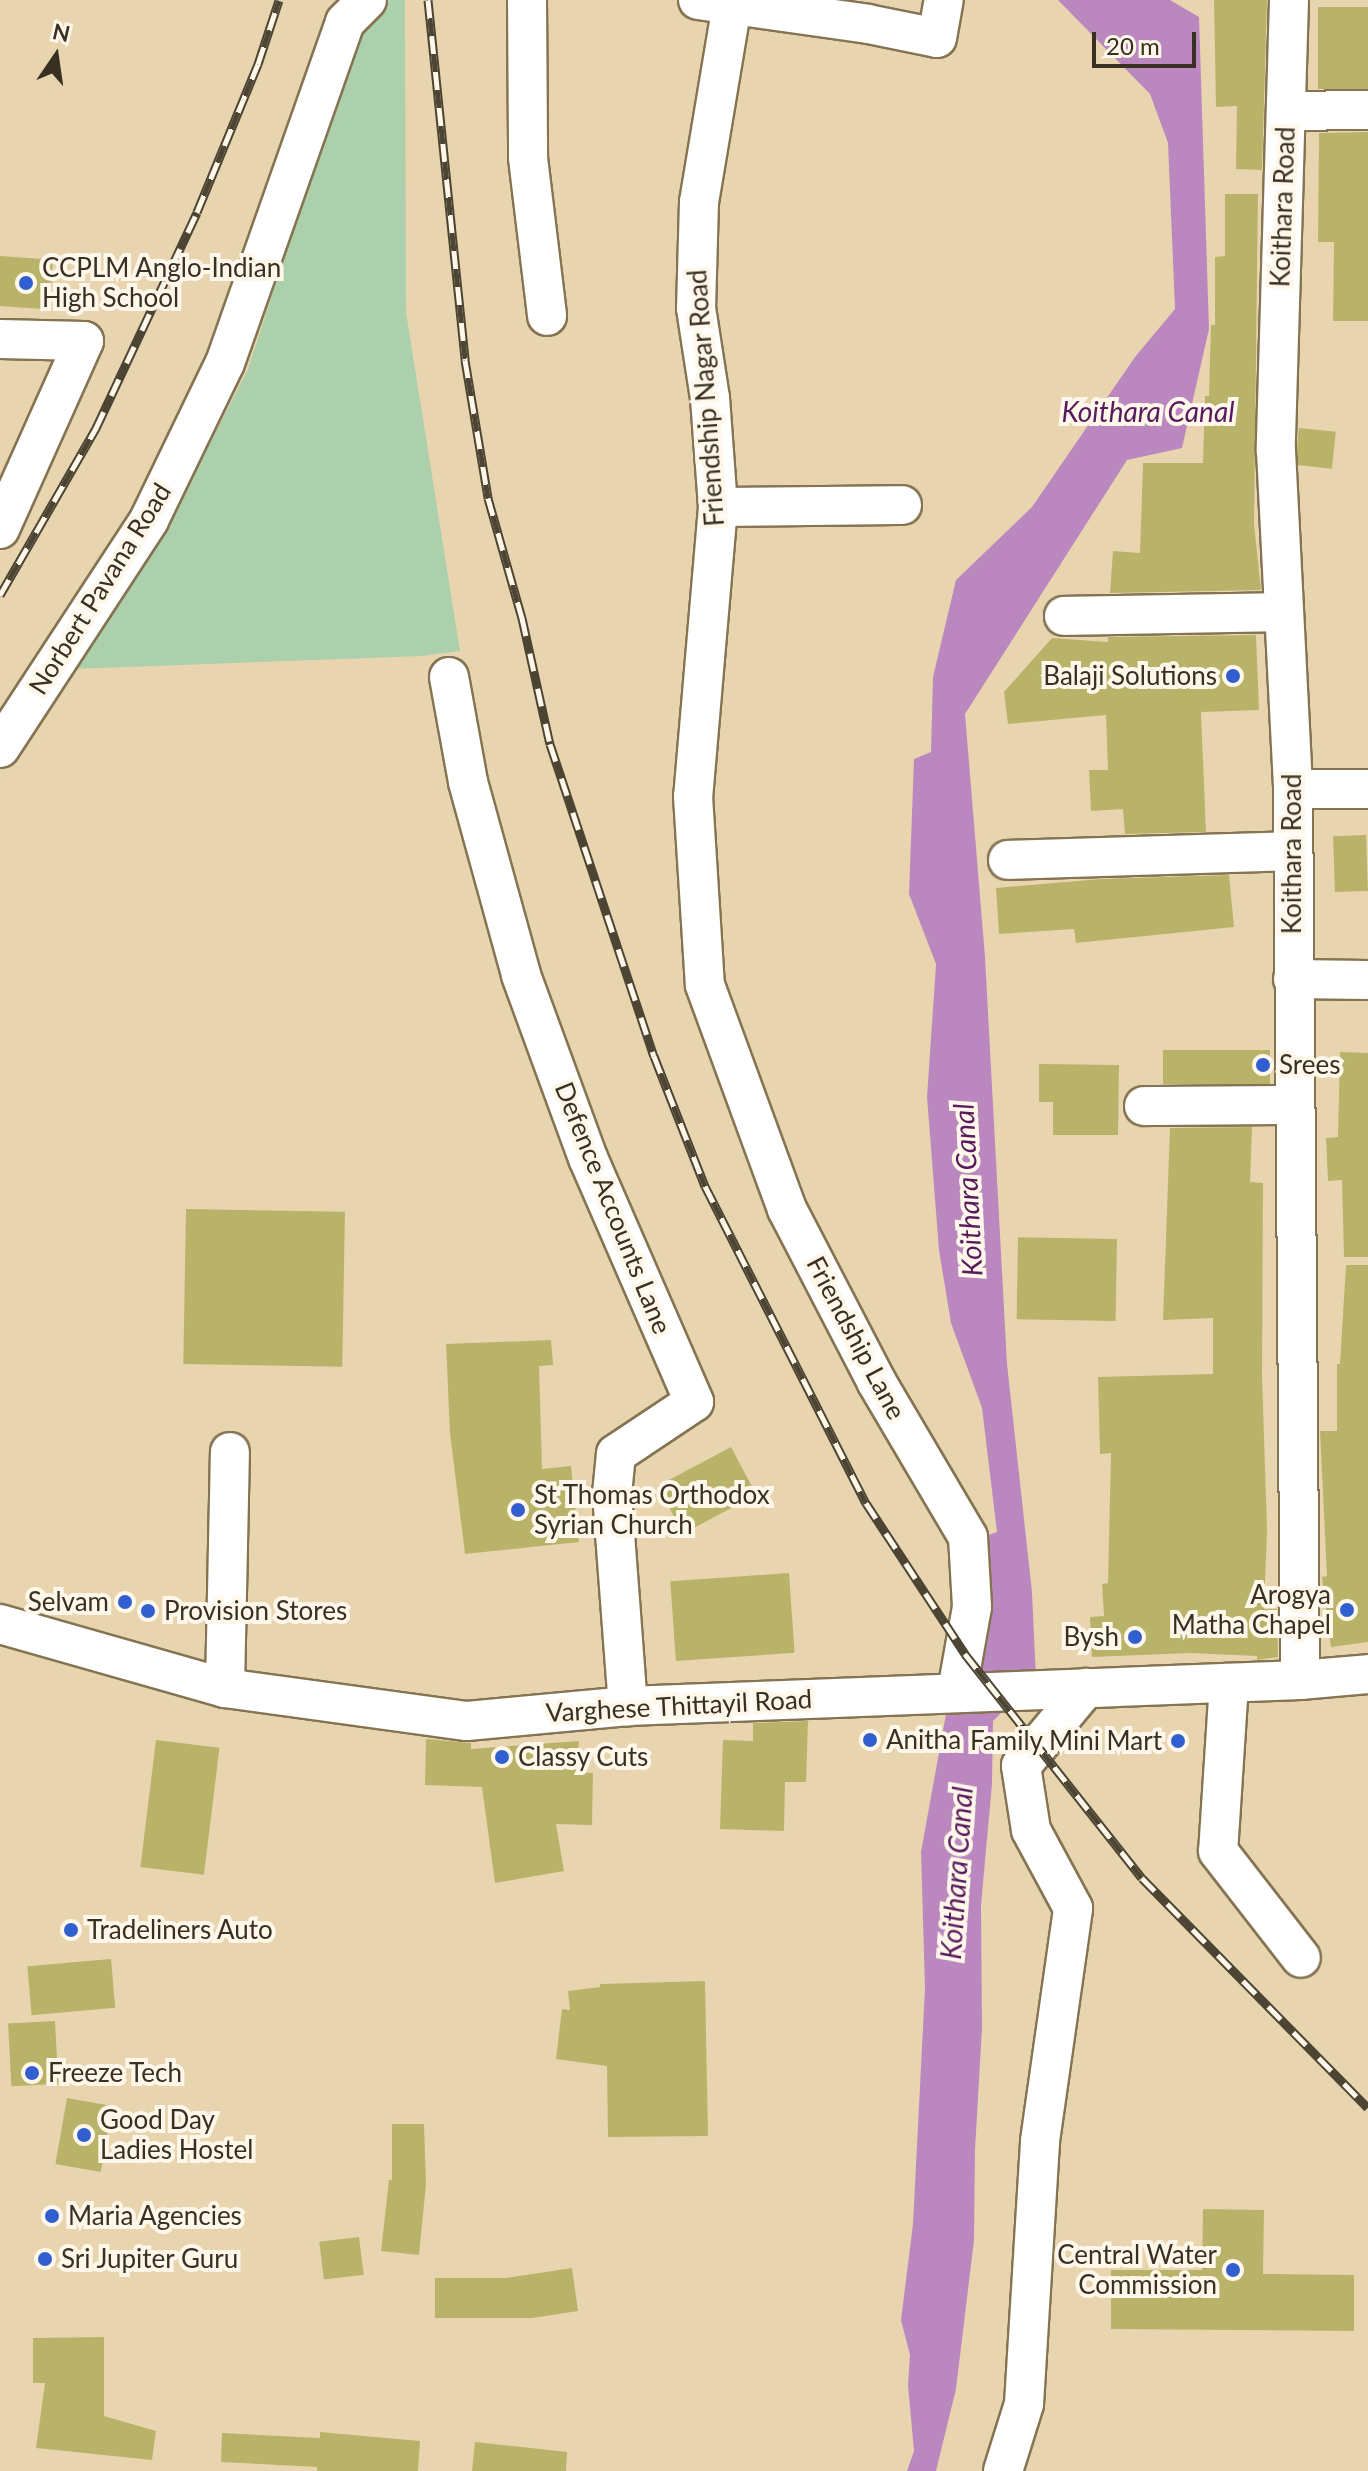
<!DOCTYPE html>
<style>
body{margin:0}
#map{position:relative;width:1368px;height:2471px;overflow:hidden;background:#e8d5b0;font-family:Lato,sans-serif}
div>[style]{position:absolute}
.green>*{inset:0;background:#add0ac}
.water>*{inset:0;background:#ba88be}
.building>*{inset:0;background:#b9b369;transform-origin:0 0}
.roads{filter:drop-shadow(2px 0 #857452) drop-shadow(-2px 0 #857452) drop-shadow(0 2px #857452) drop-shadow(0 -2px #857452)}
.minor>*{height:38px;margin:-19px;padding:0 19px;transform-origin:19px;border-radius:19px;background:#fff}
.rail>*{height:9px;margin-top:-4.5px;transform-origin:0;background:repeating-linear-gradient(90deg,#fff7e9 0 18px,#4d4533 0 36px);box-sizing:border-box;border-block:2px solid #4d4533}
.dots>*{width:22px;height:22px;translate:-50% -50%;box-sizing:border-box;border:4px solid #fff7e9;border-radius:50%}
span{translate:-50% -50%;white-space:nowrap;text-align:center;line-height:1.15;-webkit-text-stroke:8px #fff7e9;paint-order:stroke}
.street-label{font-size:26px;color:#383122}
.poi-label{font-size:26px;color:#383122}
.left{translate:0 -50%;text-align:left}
.right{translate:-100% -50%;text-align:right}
.water-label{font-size:28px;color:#571b5d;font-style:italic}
.north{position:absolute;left:16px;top:16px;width:80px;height:80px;-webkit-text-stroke:6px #fff7e9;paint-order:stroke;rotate:13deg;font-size:22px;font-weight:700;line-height:32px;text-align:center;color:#383122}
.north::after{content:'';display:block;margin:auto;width:28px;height:36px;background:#383122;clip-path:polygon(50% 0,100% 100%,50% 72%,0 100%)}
.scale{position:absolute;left:1092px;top:32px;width:104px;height:36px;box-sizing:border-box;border:4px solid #383122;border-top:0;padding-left:10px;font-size:24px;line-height:28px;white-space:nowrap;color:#383122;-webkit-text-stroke:6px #fff7e9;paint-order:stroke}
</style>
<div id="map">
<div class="green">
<i style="clip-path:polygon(389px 0,405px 0,406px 312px,460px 651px,422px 656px,72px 669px,165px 531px,248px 369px,357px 32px)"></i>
</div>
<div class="water">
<i style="clip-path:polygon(1058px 0,1170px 0,1199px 17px,1209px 329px,1182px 448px,1127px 460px,965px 714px,985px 957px,1007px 1364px,1032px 1592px,1036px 1678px,993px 1721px,992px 1784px,981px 1905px,982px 2028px,975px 2150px,974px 2240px,956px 2389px,936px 2471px,907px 2471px,914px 2451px,908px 2385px,910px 2355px,901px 2320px,913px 2224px,925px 1988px,921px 1852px,948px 1703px,974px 1702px,989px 1633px,979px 1538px,997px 1532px,982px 1408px,951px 1323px,939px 1250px,927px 1097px,936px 964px,909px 894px,914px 759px,931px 752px,933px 677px,956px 580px,1032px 507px,1135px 357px,1175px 309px,1168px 143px,1150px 94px)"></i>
</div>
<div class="building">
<i style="clip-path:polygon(1214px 0,1267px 0,1262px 170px,1236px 169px,1237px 106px,1216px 107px)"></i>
<i style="left:1318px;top:7px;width:50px;height:82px"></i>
<i style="clip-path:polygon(1368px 132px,1368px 321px,1333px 321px,1334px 242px,1318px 242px,1319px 133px)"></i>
<i style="clip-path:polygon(1225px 194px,1258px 194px,1254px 524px,1261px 590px,1110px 593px,1113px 551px,1140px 553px,1143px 463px,1203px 463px,1205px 396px,1209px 396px,1211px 325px,1215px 325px,1215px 257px,1225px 256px)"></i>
<i style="left:0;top:256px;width:53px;height:50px;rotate:4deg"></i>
<i style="left:1299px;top:428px;width:37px;height:37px;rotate:6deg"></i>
<i style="clip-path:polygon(1256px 635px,1259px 710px,1201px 712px,1206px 832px,1125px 834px,1123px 809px,1091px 811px,1089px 770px,1108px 770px,1106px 715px,1008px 724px,1004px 692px,1052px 638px,1108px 642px,1108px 637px)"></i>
<i style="left:1366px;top:835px;width:56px;height:33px;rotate:88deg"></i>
<i style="clip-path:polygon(1229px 875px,1234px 927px,1076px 943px,1074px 929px,999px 934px,996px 888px,1101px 879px)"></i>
<i style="left:1163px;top:1050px;width:107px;height:34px"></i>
<i style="clip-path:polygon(1340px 1052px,1368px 1053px,1368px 1257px,1344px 1257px,1342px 1180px,1328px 1181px,1326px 1138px,1338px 1137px)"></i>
<i style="clip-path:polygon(1039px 1064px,1119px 1065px,1118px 1135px,1053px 1135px,1053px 1102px,1039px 1102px)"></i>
<i style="clip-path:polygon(1252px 1127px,1250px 1182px,1263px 1183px,1262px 1375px,1267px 1529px,1264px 1609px,1277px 1609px,1278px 1657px,1257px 1660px,1257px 1656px,1191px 1653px,1092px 1657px,1090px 1617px,1104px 1616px,1102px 1584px,1108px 1583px,1111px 1453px,1100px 1454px,1098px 1377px,1213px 1374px,1213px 1318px,1163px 1320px,1170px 1128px)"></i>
<i style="left:186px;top:1209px;width:159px;height:155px;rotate:1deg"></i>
<i style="left:1117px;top:1239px;width:82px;height:99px;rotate:91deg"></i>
<i style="clip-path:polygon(1346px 1265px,1368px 1265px,1368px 1642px,1331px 1647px,1322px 1577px,1327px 1576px,1320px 1431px,1337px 1431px,1337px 1364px,1340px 1364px)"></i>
<i style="clip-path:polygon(551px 1340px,553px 1365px,539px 1366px,542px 1469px,571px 1466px,579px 1542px,465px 1554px,450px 1433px,446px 1344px)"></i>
<i style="left:731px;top:1447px;width:54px;height:83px;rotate:62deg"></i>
<i style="left:789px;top:1573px;width:80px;height:119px;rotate:86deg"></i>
<i style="clip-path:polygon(808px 1721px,806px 1782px,785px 1782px,784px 1831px,720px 1829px,723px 1740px,753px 1741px,753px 1723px)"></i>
<i style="clip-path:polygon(426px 1739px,471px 1743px,471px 1749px,579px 1741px,576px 1772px,593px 1773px,592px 1825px,556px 1824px,564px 1871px,495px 1883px,482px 1787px,425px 1785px)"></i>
<i style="left:156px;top:1740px;width:64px;height:128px;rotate:7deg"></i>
<i style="left:111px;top:1959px;width:49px;height:84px;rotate:85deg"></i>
<i style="clip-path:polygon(705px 1981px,708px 2136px,608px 2137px,607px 2066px,556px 2059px,562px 2009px,570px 2010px,568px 1991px,600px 1987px,600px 1984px)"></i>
<i style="left:55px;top:2021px;width:63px;height:47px;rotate:87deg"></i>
<i style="left:67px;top:2098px;width:46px;height:67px;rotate:10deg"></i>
<i style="clip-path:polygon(392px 2124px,424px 2124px,426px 2184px,419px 2255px,381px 2251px,389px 2180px,392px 2180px)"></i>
<i style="clip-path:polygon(1203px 2209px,1264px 2210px,1263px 2274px,1354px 2275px,1354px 2331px,1111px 2329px,1111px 2270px,1202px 2270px)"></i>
<i style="left:359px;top:2237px;width:38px;height:40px;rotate:83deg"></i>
<i style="clip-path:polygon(572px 2268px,578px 2311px,532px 2318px,435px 2318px,435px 2278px,507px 2278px)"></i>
<i style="clip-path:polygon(104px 2337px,104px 2416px,156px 2431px,152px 2460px,36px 2448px,45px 2383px,33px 2383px,33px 2338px)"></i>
<i style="clip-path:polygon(320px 2432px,420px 2441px,418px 2471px,317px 2471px,317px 2467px,221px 2462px,222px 2433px,320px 2438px)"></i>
<i style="clip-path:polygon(475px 2442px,567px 2452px,566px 2471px,472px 2471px)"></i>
</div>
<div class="roads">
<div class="minor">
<i style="left:527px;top:0;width:158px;rotate:89.6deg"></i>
<i style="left:528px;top:158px;width:159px;rotate:83.1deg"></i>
<i style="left:698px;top:0;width:172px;rotate:8deg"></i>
<i style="left:868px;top:24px;width:70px;rotate:11.5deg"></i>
<i style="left:937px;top:38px;width:39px;rotate:-80deg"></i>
<i style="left:1289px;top:0;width:451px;rotate:91.7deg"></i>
<i style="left:1276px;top:451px;width:338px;rotate:87.1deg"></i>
<i style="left:1293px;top:789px;width:891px;rotate:89.55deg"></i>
<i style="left:732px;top:5px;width:200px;rotate:99.5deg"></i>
<i style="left:699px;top:202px;width:106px;rotate:91.6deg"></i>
<i style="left:696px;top:308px;width:91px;rotate:81.2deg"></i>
<i style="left:710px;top:398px;width:109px;rotate:85.8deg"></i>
<i style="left:718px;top:507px;width:290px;rotate:94.9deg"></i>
<i style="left:693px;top:796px;width:189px;rotate:86.4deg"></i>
<i style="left:705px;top:985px;width:239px;rotate:69.9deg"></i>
<i style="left:787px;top:1209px;width:194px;rotate:62.6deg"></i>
<i style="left:876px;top:1381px;width:181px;rotate:59.5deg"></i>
<i style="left:968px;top:1537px;width:70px;rotate:86.7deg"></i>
<i style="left:972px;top:1607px;width:85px;rotate:100.1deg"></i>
<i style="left:1286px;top:111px;width:82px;rotate:-0.7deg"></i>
<i style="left:0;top:339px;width:84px;rotate:1.4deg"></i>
<i style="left:84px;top:341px;width:206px;rotate:114.1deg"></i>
<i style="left:718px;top:507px;width:184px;rotate:-0.6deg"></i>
<i style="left:1064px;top:616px;width:220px;rotate:-1deg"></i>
<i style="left:449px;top:677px;width:107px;rotate:79.7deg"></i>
<i style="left:468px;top:782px;width:200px;rotate:74.6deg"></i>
<i style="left:521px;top:975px;width:195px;rotate:69.9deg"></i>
<i style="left:588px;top:1158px;width:266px;rotate:66.5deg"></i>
<i style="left:694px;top:1402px;width:94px;rotate:146.3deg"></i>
<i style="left:616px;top:1454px;width:40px;rotate:95.7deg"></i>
<i style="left:612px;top:1494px;width:213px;rotate:85.7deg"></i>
<i style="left:0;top:748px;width:272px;rotate:-56.8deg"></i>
<i style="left:149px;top:520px;width:174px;rotate:-64.2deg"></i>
<i style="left:225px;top:363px;width:361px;rotate:-70.6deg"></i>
<i style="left:345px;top:22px;width:31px;rotate:-45deg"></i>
<i style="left:1293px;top:789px;width:75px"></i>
<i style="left:1008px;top:860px;width:285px;rotate:-1.8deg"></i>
<i style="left:1293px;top:979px;width:75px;rotate:0.8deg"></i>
<i style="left:1144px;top:1106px;width:150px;rotate:-0.4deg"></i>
<i style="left:0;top:1624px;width:234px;rotate:15.9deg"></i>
<i style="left:225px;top:1688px;width:244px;rotate:7.8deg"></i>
<i style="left:467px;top:1721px;width:162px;rotate:-5.3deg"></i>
<i style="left:628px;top:1706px;width:673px;rotate:-2.22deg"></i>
<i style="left:1300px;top:1680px;width:68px;rotate:-5deg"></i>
<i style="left:1229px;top:1683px;width:168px;rotate:93.7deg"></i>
<i style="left:1218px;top:1851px;width:135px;rotate:52.2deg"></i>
<i style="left:225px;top:1688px;width:236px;rotate:-88.8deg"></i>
<i style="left:1003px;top:2471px;width:70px;rotate:-72.6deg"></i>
<i style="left:1024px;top:2404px;width:263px;rotate:-86.5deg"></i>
<i style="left:1040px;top:2141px;width:235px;rotate:-81.9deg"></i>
<i style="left:1073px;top:1908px;width:89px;rotate:-118.3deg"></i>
<i style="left:1031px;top:1830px;width:65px;rotate:-98.9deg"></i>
<i style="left:1021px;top:1766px;width:102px;rotate:-50.2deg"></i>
</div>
</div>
<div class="rail">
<i style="left:428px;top:0;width:362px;rotate:84.1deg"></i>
<i style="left:465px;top:360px;width:140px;rotate:80.5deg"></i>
<i style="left:488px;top:498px;width:125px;rotate:74.2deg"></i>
<i style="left:522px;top:618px;width:129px;rotate:77.5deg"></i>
<i style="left:550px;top:744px;width:329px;rotate:71.6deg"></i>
<i style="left:654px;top:1056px;width:140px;rotate:68.6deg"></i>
<i style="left:705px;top:1186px;width:356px;rotate:63.1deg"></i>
<i style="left:866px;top:1503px;width:181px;rotate:56.7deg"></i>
<i style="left:965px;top:1654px;width:285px;rotate:51.7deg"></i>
<i style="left:1142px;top:1878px;width:322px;rotate:45.5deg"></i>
<i style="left:0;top:595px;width:193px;rotate:-60.1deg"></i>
<i style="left:96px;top:428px;width:238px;rotate:-64.9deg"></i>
<i style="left:197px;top:212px;width:160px;rotate:-67.6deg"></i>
<i style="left:258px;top:64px;width:67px;rotate:-71.8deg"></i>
</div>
<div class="dots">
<i style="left:26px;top:283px;background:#315fcf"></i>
<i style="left:1233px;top:676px;background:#315fcf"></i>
<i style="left:1263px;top:1065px;background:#315fcf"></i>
<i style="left:518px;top:1510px;background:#315fcf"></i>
<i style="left:125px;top:1602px;background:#315fcf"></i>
<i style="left:1347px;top:1610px;background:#315fcf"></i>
<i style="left:148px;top:1611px;background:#315fcf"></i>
<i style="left:1135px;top:1637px;background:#315fcf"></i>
<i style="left:870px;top:1740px;background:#315fcf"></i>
<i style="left:1178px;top:1741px;background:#315fcf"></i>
<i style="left:502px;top:1757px;background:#315fcf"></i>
<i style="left:71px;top:1930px;background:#315fcf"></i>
<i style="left:32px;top:2073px;background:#315fcf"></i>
<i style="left:84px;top:2135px;background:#315fcf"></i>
<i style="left:52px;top:2216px;background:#315fcf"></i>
<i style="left:45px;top:2259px;background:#315fcf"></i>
<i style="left:1233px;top:2270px;background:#315fcf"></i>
</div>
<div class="street-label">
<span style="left:1283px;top:207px;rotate:-88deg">Koithara Road</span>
<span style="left:706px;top:398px;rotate:-94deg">Friendship Nagar Road</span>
<span style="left:100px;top:589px;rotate:-58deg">Norbert Pavana Road</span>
<span style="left:1292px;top:854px;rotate:-90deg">Koithara Road</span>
<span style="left:613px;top:1208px;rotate:68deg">Defence Accounts Lane</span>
<span style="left:856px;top:1338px;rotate:62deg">Friendship Lane</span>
<span style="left:679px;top:1706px;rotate:-3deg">Varghese Thittayil Road</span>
</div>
<div class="poi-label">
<span class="left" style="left:42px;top:283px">CCPLM Anglo-Indian<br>High School</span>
<span class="right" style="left:1217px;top:676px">Balaji Solutions</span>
<span class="left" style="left:1279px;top:1065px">Srees</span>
<span class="left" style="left:534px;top:1510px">St Thomas Orthodox<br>Syrian Church</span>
<span class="right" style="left:1331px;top:1610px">Arogya<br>Matha Chapel</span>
<span class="right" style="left:109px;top:1602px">Selvam</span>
<span class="left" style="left:164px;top:1611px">Provision Stores</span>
<span class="right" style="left:1119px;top:1637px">Bysh</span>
<span class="left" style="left:886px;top:1740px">Anitha</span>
<span class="right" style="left:1162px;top:1741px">Family Mini Mart</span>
<span class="left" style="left:518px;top:1757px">Classy Cuts</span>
<span class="left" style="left:87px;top:1930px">Tradeliners Auto</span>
<span class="left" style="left:48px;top:2073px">Freeze Tech</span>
<span class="left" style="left:100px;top:2135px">Good Day<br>Ladies Hostel</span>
<span class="left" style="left:68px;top:2216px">Maria Agencies</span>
<span class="right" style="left:1217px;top:2270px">Central Water<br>Commission</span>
<span class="left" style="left:61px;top:2259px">Sri Jupiter Guru</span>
</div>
<div class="water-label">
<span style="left:1148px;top:411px">Koithara Canal</span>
<span style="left:967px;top:1190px;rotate:-93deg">Koithara Canal</span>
<span style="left:956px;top:1873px;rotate:-86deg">Koithara Canal</span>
</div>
<div class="north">N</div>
<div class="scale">20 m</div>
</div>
